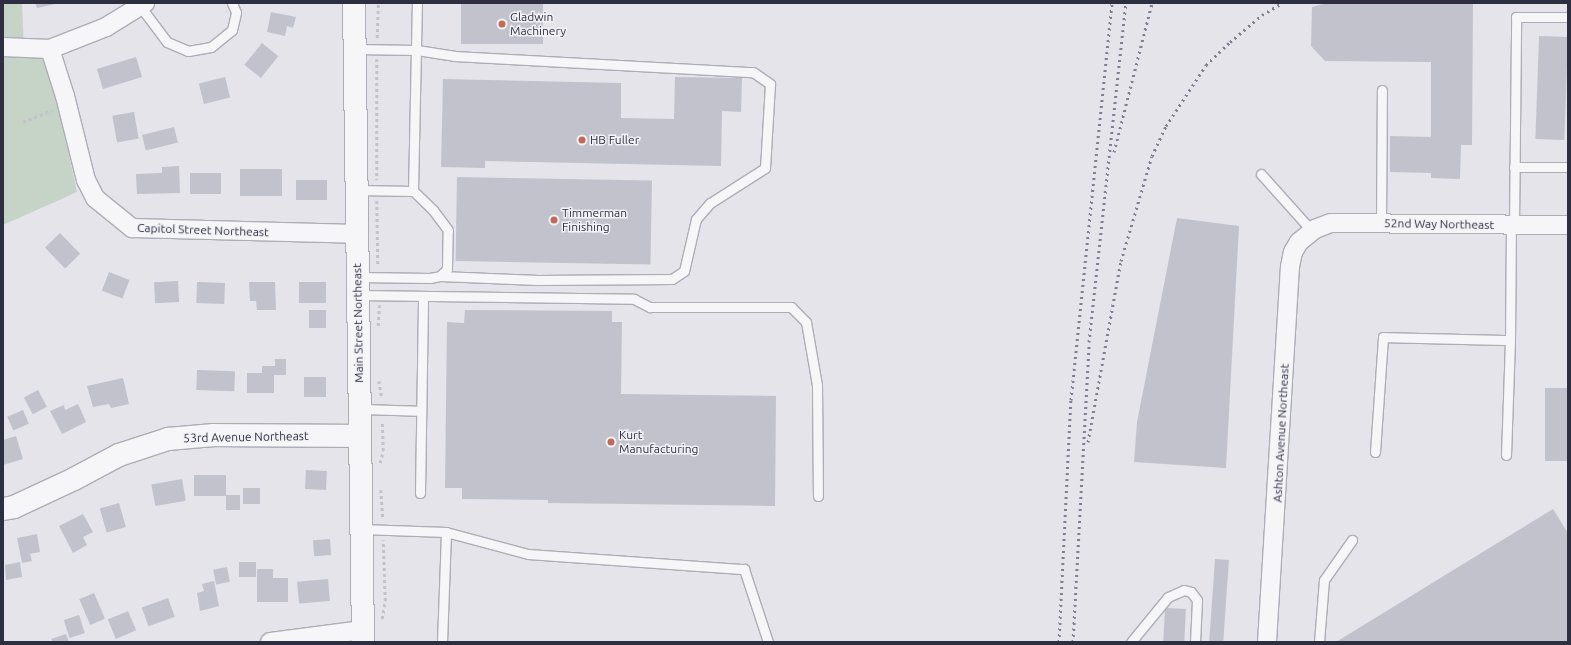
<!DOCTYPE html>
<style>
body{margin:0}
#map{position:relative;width:1571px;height:645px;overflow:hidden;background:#e4e4ea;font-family:Ubuntu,sans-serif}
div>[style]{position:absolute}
.green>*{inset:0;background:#c6d3c7}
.building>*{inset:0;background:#c1c2cc;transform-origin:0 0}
.path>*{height:2.5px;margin-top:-1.25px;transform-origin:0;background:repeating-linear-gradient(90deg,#c2c2c9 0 3px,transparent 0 6px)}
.roads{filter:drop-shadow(1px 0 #adadb7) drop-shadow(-1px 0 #adadb7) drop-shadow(0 1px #adadb7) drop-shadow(0 -1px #adadb7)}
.service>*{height:9px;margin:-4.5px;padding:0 4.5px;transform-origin:4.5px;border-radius:4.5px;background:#f6f6f9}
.minor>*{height:18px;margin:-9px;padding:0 9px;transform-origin:9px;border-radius:9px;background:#f6f6f9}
.tertiary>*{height:22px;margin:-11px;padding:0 11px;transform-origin:11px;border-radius:11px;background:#f6f6f9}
.rail>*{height:3px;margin-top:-1.5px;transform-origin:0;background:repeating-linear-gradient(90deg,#7f7f92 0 2px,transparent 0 6px)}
.dots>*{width:11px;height:11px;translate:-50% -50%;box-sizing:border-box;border:2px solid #f3f3f7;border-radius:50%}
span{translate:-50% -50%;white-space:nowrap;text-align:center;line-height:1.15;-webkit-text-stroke:3px #f3f3f7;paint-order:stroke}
.poi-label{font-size:12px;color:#2d2e40}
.left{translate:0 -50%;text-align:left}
.street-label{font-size:12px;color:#2d2e40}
.frame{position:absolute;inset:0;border:4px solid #2d2e40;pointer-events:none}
</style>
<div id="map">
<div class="green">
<i style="clip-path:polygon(3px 3px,22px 3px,24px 54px,37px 52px,49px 63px,77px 192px,3px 225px)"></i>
</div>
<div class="building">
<i style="clip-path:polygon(35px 3px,55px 3px,55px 4px,37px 8px)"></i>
<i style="left:461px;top:3px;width:82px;height:41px"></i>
<i style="clip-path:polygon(1326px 3px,1473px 3px,1472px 145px,1461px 145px,1460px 179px,1431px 178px,1431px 173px,1390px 172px,1390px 136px,1431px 137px,1431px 62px,1325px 61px,1311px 46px,1312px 7px)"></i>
<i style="clip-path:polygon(271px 12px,296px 17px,293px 28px,287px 26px,285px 36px,267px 32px)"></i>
<i style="left:1539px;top:36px;width:29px;height:103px;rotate:2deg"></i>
<i style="left:262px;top:43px;width:21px;height:28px;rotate:39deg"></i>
<i style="left:136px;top:57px;width:21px;height:41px;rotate:73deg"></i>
<i style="left:225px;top:77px;width:21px;height:27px;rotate:76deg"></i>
<i style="clip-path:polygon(675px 77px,742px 78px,741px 112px,722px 111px,721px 166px,485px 161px,485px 168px,441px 167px,443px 79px,621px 83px,621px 118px,674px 119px)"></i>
<i style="left:134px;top:112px;width:27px;height:22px;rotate:80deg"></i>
<i style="left:174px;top:127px;width:16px;height:33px;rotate:76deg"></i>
<i style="clip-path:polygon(179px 166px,180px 193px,137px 194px,136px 174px,162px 173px,162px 167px)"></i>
<i style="left:282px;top:169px;width:27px;height:42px;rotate:90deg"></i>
<i style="left:221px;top:173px;width:21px;height:31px;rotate:90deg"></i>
<i style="left:457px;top:177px;width:195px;height:84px;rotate:1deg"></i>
<i style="left:296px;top:180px;width:31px;height:20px"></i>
<i style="clip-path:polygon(1177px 218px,1239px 226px,1226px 468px,1134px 462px,1137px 422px)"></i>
<i style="left:60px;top:233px;width:29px;height:21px;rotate:46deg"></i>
<i style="left:109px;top:272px;width:22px;height:20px;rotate:21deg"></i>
<i style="left:178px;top:281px;width:21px;height:24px;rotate:87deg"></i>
<i style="left:197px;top:282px;width:28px;height:21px;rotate:2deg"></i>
<i style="clip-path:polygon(249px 282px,275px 282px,276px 310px,257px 310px,256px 301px,250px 301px)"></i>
<i style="left:299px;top:282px;width:27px;height:21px"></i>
<i style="left:309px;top:310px;width:17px;height:18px"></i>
<i style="clip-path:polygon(465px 310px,612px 311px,612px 322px,622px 322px,621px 394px,776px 396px,775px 506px,548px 503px,548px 500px,462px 499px,462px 488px,445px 488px,447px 322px,464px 323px)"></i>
<i style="clip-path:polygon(275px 359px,286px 359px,286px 375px,274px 375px,274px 393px,247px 393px,247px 373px,262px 373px,262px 366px,275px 366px)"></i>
<i style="left:197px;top:370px;width:38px;height:20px;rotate:2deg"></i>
<i style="left:304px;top:377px;width:22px;height:20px"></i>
<i style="clip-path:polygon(123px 378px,129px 404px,111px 408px,109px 404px,93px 407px,87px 386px)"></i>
<i style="left:1545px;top:388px;width:23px;height:73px"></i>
<i style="left:38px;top:390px;width:19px;height:16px;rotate:62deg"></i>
<i style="clip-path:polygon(78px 404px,86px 422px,62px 434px,50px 411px,64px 405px,65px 410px)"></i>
<i style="left:23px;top:410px;width:15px;height:17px;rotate:67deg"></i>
<i style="clip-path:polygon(16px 436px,23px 459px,3px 465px,3px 440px)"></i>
<i style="left:306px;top:470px;width:21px;height:19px;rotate:3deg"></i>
<i style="left:194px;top:475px;width:32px;height:21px"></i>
<i style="left:182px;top:479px;width:22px;height:31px;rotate:80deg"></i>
<i style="left:243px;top:488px;width:17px;height:16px"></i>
<i style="left:226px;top:495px;width:14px;height:15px"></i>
<i style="left:119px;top:503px;width:25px;height:20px;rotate:74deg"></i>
<i style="clip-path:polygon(1553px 509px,1568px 533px,1568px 642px,1336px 642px)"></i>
<i style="clip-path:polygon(83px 514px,93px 532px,83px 537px,87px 545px,73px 553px,59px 526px)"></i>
<i style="clip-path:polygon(37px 534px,40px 552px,30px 554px,32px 561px,22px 563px,17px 538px)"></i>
<i style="left:330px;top:539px;width:16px;height:17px;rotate:86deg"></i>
<i style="left:1215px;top:559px;width:14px;height:83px;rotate:4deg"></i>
<i style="clip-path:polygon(20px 562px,22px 577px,6px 580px,5px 565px)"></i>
<i style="left:256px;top:562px;width:15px;height:17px;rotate:90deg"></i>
<i style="left:227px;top:567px;width:15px;height:14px;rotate:79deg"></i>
<i style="clip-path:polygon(257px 569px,273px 569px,273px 578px,288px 578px,288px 602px,257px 602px)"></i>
<i style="left:328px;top:579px;width:22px;height:31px;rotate:85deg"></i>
<i style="clip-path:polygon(214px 581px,219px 606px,200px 611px,197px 593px,204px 591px,202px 584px)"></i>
<i style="left:94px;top:593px;width:28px;height:16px;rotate:67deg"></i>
<i style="left:168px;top:598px;width:20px;height:28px;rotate:70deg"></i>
<i style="left:1165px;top:608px;width:21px;height:34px;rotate:3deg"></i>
<i style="left:128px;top:611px;width:21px;height:22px;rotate:67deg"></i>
<i style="left:79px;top:615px;width:19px;height:16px;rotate:72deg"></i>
<i style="clip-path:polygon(66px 634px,69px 642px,53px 642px,51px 639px)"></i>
</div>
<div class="path">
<i style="left:377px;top:38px;width:35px;rotate:-88deg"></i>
<i style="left:377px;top:59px;width:121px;rotate:90deg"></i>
<i style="left:23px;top:122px;width:31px;rotate:-22deg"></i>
<i style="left:377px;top:201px;width:65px;rotate:89.1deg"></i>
<i style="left:378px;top:326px;width:21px;rotate:-87deg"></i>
<i style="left:379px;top:381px;width:17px;rotate:80deg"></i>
<i style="left:380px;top:463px;width:12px;rotate:-76deg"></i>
<i style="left:383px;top:451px;width:30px;rotate:-92deg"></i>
<i style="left:381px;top:490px;width:29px;rotate:86deg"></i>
<i style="left:382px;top:619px;width:18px;rotate:-81deg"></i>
<i style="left:385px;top:601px;width:61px;rotate:-91.9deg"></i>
</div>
<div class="roads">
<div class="service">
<i style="left:140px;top:6px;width:45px;rotate:53.1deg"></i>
<i style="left:167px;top:42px;width:23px;rotate:23deg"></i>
<i style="left:188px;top:51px;width:23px;rotate:-10deg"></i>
<i style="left:211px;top:47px;width:27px;rotate:-39deg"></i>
<i style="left:232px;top:30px;width:18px;rotate:-77deg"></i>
<i style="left:236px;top:12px;width:10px;rotate:-114deg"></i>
<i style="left:355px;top:49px;width:62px;rotate:0.9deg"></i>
<i style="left:417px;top:50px;width:37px;rotate:9deg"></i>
<i style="left:454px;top:56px;width:299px;rotate:3.1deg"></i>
<i style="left:753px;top:72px;width:21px;rotate:35deg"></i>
<i style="left:770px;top:84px;width:84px;rotate:93.4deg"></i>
<i style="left:765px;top:168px;width:65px;rotate:147.5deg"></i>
<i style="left:710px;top:203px;width:21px;rotate:131deg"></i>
<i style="left:696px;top:219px;width:53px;rotate:103deg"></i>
<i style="left:684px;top:271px;width:14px;rotate:146deg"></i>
<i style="left:672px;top:279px;width:134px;rotate:179.6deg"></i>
<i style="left:538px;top:280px;width:98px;rotate:-177.7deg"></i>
<i style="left:1514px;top:167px;width:54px"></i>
<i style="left:1261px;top:174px;width:76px;rotate:48.2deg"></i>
<i style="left:357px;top:190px;width:56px;rotate:1deg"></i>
<i style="left:1381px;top:224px;width:134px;rotate:-89.6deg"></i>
<i style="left:1514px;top:225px;width:208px;rotate:-89.4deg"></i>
<i style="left:1516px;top:17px;width:52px"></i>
<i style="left:358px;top:277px;width:72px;rotate:0.8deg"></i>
<i style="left:430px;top:278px;width:10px;rotate:-11deg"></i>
<i style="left:440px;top:276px;width:10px;rotate:-45deg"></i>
<i style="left:447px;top:269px;width:39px;rotate:-89deg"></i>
<i style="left:448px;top:230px;width:25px;rotate:-127deg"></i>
<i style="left:433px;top:210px;width:28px;rotate:-136deg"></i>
<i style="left:413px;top:191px;width:188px;rotate:-88.8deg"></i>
<i style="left:358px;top:295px;width:276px;rotate:0.8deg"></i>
<i style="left:634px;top:299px;width:18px;rotate:27deg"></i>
<i style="left:650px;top:307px;width:141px"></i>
<i style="left:791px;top:307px;width:21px;rotate:45deg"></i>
<i style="left:806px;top:322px;width:64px;rotate:80.1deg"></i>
<i style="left:817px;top:385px;width:111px;rotate:89.5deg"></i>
<i style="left:359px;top:409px;width:62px;rotate:1.8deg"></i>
<i style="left:1375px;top:452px;width:115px;rotate:-86deg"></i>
<i style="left:1383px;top:337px;width:127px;rotate:1.4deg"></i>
<i style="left:1510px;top:340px;width:115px;rotate:-89.5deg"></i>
<i style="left:1506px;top:455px;width:115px;rotate:-88deg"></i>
<i style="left:420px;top:493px;width:197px;rotate:-89.1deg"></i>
<i style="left:361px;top:529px;width:85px;rotate:2deg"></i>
<i style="left:446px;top:532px;width:85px;rotate:15deg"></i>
<i style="left:528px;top:554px;width:217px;rotate:4deg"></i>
<i style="left:744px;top:569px;width:77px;rotate:71.8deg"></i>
<i style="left:442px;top:642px;width:110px;rotate:-87.9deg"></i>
<i style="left:1131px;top:642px;width:58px;rotate:-50.6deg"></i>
<i style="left:1168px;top:597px;width:17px;rotate:-24deg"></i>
<i style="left:1184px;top:590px;width:7px;rotate:16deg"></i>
<i style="left:1191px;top:592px;width:10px;rotate:53deg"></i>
<i style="left:1197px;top:600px;width:42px;rotate:92.7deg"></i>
<i style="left:1319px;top:642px;width:62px;rotate:-85.4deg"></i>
<i style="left:1324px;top:580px;width:49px;rotate:-55deg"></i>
</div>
<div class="minor">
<i style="left:3px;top:47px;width:47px;rotate:2.4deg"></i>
<i style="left:50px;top:49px;width:60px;rotate:-21.4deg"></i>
<i style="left:106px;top:27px;width:46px;rotate:-31.6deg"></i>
<i style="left:50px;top:49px;width:49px;rotate:72.3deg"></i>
<i style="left:65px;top:96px;width:87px;rotate:76deg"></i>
<i style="left:86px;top:180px;width:20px;rotate:63deg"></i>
<i style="left:95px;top:198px;width:48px;rotate:39deg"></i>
<i style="left:132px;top:228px;width:225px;rotate:1.5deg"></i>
<i style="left:270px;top:642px;width:94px;rotate:-7.4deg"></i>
<i style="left:1267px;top:642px;width:376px;rotate:-86.5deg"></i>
<i style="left:1290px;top:267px;width:15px;rotate:-79deg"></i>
<i style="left:1293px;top:252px;width:12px;rotate:-59deg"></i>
<i style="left:1299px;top:242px;width:21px;rotate:-39deg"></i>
<i style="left:1315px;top:229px;width:17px;rotate:-21deg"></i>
<i style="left:1331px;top:223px;width:237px;rotate:0.5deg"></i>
</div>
<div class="tertiary">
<i style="left:354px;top:3px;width:639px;rotate:89.19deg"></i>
<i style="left:3px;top:509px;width:11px;rotate:-10deg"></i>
<i style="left:14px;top:507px;width:66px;rotate:-25deg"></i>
<i style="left:74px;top:479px;width:51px;rotate:-28.1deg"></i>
<i style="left:119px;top:455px;width:52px;rotate:-18.1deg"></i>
<i style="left:168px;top:439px;width:46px;rotate:-5deg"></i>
<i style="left:214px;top:435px;width:146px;rotate:0.4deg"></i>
</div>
</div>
<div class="rail">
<i style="left:1114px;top:152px;width:154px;rotate:-75.7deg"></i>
<i style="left:1088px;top:442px;width:184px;rotate:-79.7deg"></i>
<i style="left:1121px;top:261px;width:109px;rotate:-73.6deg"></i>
<i style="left:1152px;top:156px;width:33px;rotate:-65deg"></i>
<i style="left:1166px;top:126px;width:73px;rotate:-56.7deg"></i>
<i style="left:1206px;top:65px;width:33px;rotate:-44deg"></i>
<i style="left:1230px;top:42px;width:42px;rotate:-40.2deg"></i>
<i style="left:1262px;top:15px;width:23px;rotate:-31deg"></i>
<i style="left:1059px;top:642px;width:242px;rotate:-87.2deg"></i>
<i style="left:1071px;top:400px;width:399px;rotate:-84.1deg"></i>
<i style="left:1073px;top:642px;width:300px;rotate:-86.9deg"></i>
<i style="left:1089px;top:342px;width:341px;rotate:-83.8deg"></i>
</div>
<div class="dots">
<i style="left:502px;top:24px;background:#c06b57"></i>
<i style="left:582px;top:140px;background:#c06b57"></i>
<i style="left:554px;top:220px;background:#c06b57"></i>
<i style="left:611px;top:442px;background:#c06b57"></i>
</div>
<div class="poi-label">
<span class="left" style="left:510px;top:24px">Gladwin<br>Machinery</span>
<span class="left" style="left:590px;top:140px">HB Fuller</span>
<span class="left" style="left:562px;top:220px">Timmerman<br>Finishing</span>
<span class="left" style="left:619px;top:442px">Kurt<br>Manufacturing</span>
</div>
<div class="street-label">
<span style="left:1439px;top:224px;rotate:1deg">52nd Way Northeast</span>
<span style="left:203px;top:230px;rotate:2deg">Capitol Street Northeast</span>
<span style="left:358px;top:323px;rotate:-91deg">Main Street Northeast</span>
<span style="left:1281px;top:433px;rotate:-87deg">Ashton Avenue Northeast</span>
<span style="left:246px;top:437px;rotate:-1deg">53rd Avenue Northeast</span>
</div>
<div class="frame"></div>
</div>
